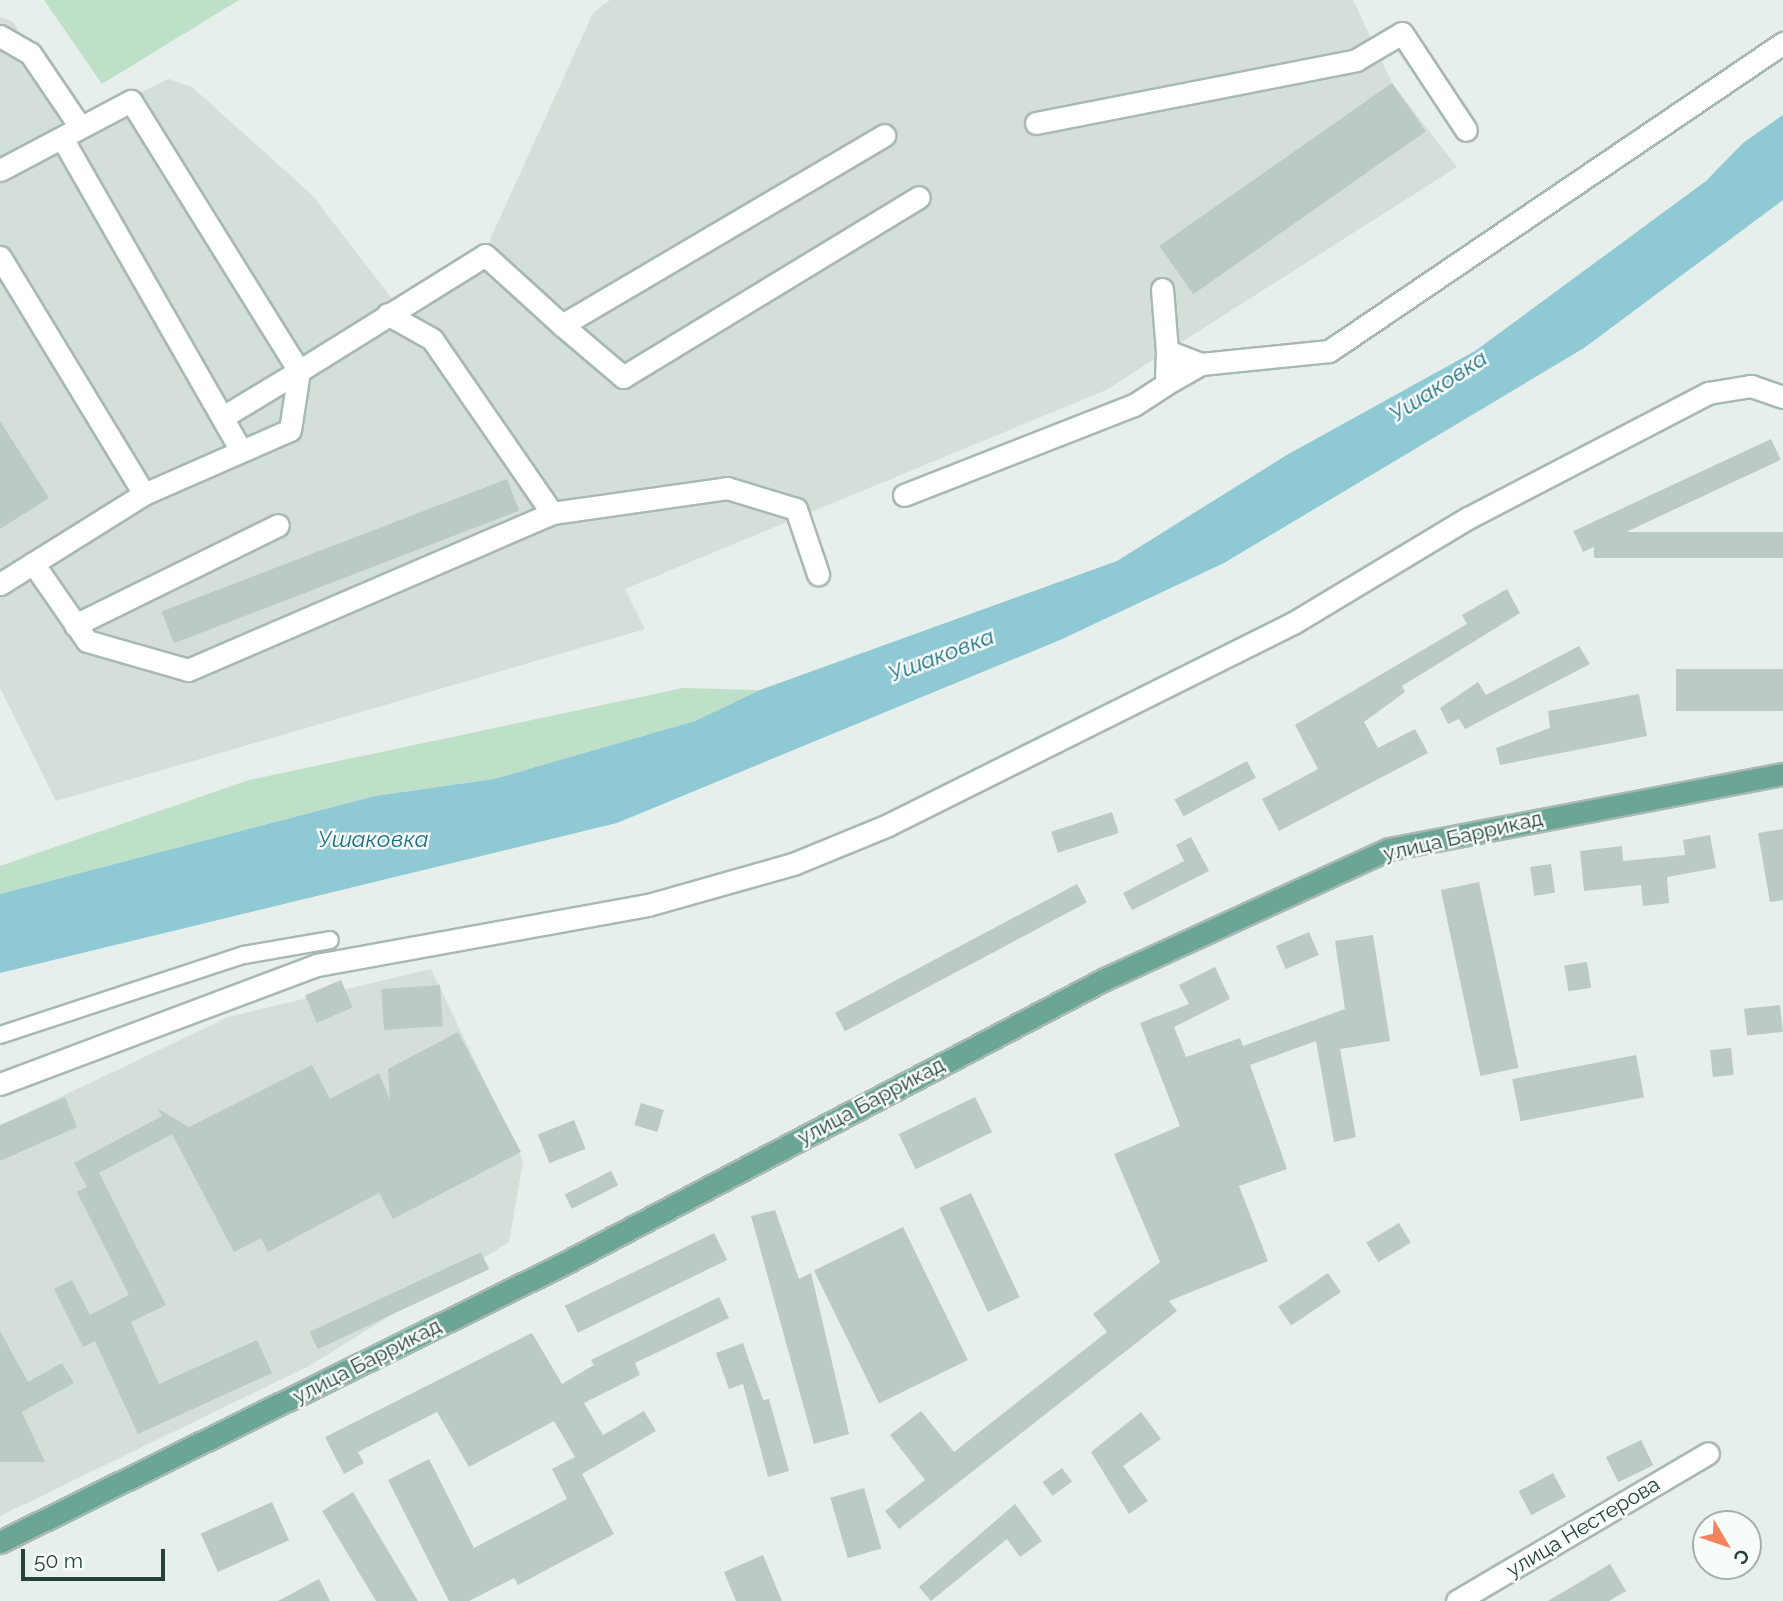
<!DOCTYPE html>
<meta charset="utf-8">
<style>
body{margin:0}
#map{position:relative;width:1783px;height:1601px;overflow:hidden;background:#e6efeb;font-family:Raleway,sans-serif}
div>[style]{position:absolute}
.built>*{inset:0;background:#d4dfda}
.green>*{inset:0;background:#bfe0c8}
.water>*{inset:0;background:#8ec9d4}
.building>*{inset:0;background:#bbcac4;transform-origin:0 0}
.roads{filter:drop-shadow(2px 0 #a8b8b2) drop-shadow(-2px 0 #a8b8b2) drop-shadow(0 2px #a8b8b2) drop-shadow(0 -2px #a8b8b2)}
.pedestrian>*{height:16px;margin:-8px;padding:0 8px;transform-origin:8px;border-radius:8px;background:#fff}
.minor>*{height:21px;margin:-10.5px;padding:0 10.5px;transform-origin:10.5px;border-radius:10.5px;background:#fff}
.primary>*{height:21px;margin:-10.5px;padding:0 10.5px;transform-origin:10.5px;border-radius:10.5px;background:#6aa596}
span{translate:-50% -50%;white-space:nowrap;text-align:center;line-height:1.15;-webkit-text-stroke:5px #f7fbf9;paint-order:stroke}
.street-label{font-size:21px;color:#24423a}
.water-label{font-size:23px;color:#1c6f80;font-style:italic}
.north{position:absolute;left:1692px;top:1510px;width:70px;height:70px;box-sizing:border-box;background:#f7fbf9;border:2px solid #a3b1ad;border-radius:50%;rotate:129deg;font-size:19px;font-weight:700;line-height:28px;text-align:center;color:#24423a}
.north::after{content:'';display:block;margin:auto;width:24px;height:32px;background:#f4845f;clip-path:polygon(50% 0,100% 100%,50% 72%,0 100%)}
.scale{position:absolute;left:21px;top:1549px;width:144px;height:32px;box-sizing:border-box;border:4px solid #24423a;border-top:0;padding-left:9px;font-size:21px;line-height:24px;white-space:nowrap;color:#24423a;-webkit-text-stroke:5px #f7fbf9;paint-order:stroke}
</style>
<div id="map">
<div class="built">
<i style="clip-path:polygon(610px 0,1353px 0,1392px 83px,1457px 167px,1106px 390px,625px 589px,645px 629px,56px 801px,0 688px,0 17px,12px 21px,83px 121px,169px 79px,192px 87px,312px 195px,393px 300px,488px 244px,593px 13px)"></i>
<i style="clip-path:polygon(431px 969px,523px 1161px,509px 1242px,309px 1366px,0 1516px,0 1126px,228px 1017px)"></i>
</div>
<div class="green">
<i style="clip-path:polygon(44px 0,239px 0,102px 84px)"></i>
<i style="clip-path:polygon(683px 688px,760px 690px,695px 721px,494px 779px,375px 796px,0 894px,0 866px,249px 780px)"></i>
</div>
<div class="water">
<i style="clip-path:polygon(1783px 115px,1783px 200px,1584px 348px,1224px 563px,1060px 640px,617px 823px,0 973px,0 894px,375px 796px,494px 779px,695px 721px,760px 690px,1117px 561px,1285px 456px,1475px 351px,1706px 181px,1743px 143px)"></i>
</div>
<div class="building">
<i style="left:1392px;top:83px;width:59px;height:284px;rotate:55deg"></i>
<i style="clip-path:polygon(0 421px,49px 498px,0 529px)"></i>
<i style="left:1771px;top:439px;width:23px;height:218px;rotate:65deg"></i>
<i style="left:507px;top:479px;width:34px;height:370px;rotate:69deg"></i>
<i style="left:1783px;top:532px;width:26px;height:189px;rotate:90deg"></i>
<i style="clip-path:polygon(1507px 589px,1520px 613px,1402px 686px,1405px 692px,1364px 722px,1378px 748px,1415px 729px,1428px 753px,1279px 831px,1262px 799px,1318px 769px,1295px 725px,1467px 624px,1462px 615px)"></i>
<i style="clip-path:polygon(1579px 646px,1590px 664px,1465px 729px,1459px 719px,1448px 724px,1440px 708px,1478px 682px,1486px 695px)"></i>
<i style="left:1783px;top:669px;width:42px;height:107px;rotate:90deg"></i>
<i style="clip-path:polygon(1639px 694px,1647px 736px,1500px 765px,1496px 748px,1550px 728px,1548px 711px)"></i>
<i style="left:1247px;top:761px;width:19px;height:82px;rotate:62deg"></i>
<i style="left:1112px;top:812px;width:22px;height:64px;rotate:72deg"></i>
<i style="clip-path:polygon(1783px 829px,1783px 900px,1770px 902px,1758px 833px)"></i>
<i style="clip-path:polygon(1710px 835px,1716px 868px,1667px 877px,1669px 903px,1643px 906px,1641px 885px,1584px 891px,1580px 851px,1622px 846px,1623px 861px,1685px 855px,1683px 840px)"></i>
<i style="clip-path:polygon(1191px 837px,1209px 871px,1132px 910px,1123px 893px,1184px 861px,1176px 845px)"></i>
<i style="left:1551px;top:864px;width:29px;height:21px;rotate:82deg"></i>
<i style="left:1479px;top:882px;width:190px;height:39px;rotate:78deg"></i>
<i style="left:1077px;top:884px;width:21px;height:274px;rotate:62deg"></i>
<i style="left:1309px;top:932px;width:25px;height:36px;rotate:67deg"></i>
<i style="clip-path:polygon(1373px 935px,1390px 1041px,1340px 1049px,1356px 1137px,1334px 1142px,1316px 1041px,1250px 1065px,1287px 1169px,1239px 1186px,1268px 1261px,1169px 1301px,1177px 1311px,899px 1529px,885px 1511px,925px 1480px,890px 1435px,921px 1411px,954px 1452px,1107px 1332px,1093px 1314px,1160px 1262px,1114px 1154px,1180px 1126px,1140px 1023px,1189px 1004px,1179px 985px,1215px 967px,1230px 999px,1174px 1027px,1186px 1057px,1240px 1038px,1243px 1046px,1345px 1009px,1335px 941px)"></i>
<i style="left:1587px;top:962px;width:26px;height:23px;rotate:81deg"></i>
<i style="left:341px;top:980px;width:30px;height:39px;rotate:67deg"></i>
<i style="left:440px;top:985px;width:41px;height:59px;rotate:86deg"></i>
<i style="left:1780px;top:1005px;width:27px;height:36px;rotate:84deg"></i>
<i style="clip-path:polygon(458px 1032px,521px 1152px,393px 1219px,379px 1193px,268px 1252px,261px 1238px,234px 1252px,172px 1134px,99px 1173px,166px 1305px,131px 1322px,159px 1384px,257px 1340px,272px 1373px,138px 1434px,95px 1341px,83px 1347px,54px 1289px,72px 1280px,90px 1315px,129px 1295px,77px 1192px,87px 1187px,74px 1163px,162px 1116px,158px 1109px,189px 1127px,312px 1065px,330px 1099px,379px 1073px,390px 1100px,388px 1069px)"></i>
<i style="left:1731px;top:1048px;width:27px;height:21px;rotate:84deg"></i>
<i style="left:1636px;top:1055px;width:43px;height:126px;rotate:79deg"></i>
<i style="clip-path:polygon(65px 1097px,77px 1127px,0 1161px,0 1125px)"></i>
<i style="left:975px;top:1097px;width:39px;height:85px;rotate:64deg"></i>
<i style="left:641px;top:1103px;width:24px;height:23px;rotate:17deg"></i>
<i style="left:574px;top:1120px;width:31px;height:39px;rotate:68deg"></i>
<i style="left:611px;top:1171px;width:16px;height:52px;rotate:63deg"></i>
<i style="left:971px;top:1193px;width:115px;height:35px;rotate:65deg"></i>
<i style="clip-path:polygon(775px 1210px,799px 1279px,811px 1273px,849px 1434px,814px 1444px,751px 1216px)"></i>
<i style="left:1399px;top:1223px;width:23px;height:38px;rotate:59deg"></i>
<i style="left:903px;top:1227px;width:148px;height:99px;rotate:64deg"></i>
<i style="left:714px;top:1233px;width:30px;height:166px;rotate:64deg"></i>
<i style="left:481px;top:1252px;width:19px;height:189px;rotate:65deg"></i>
<i style="left:1328px;top:1273px;width:23px;height:60px;rotate:56deg"></i>
<i style="clip-path:polygon(719px 1297px,729px 1318px,635px 1363px,640px 1375px,584px 1403px,603px 1435px,644px 1411px,656px 1431px,582px 1474px,614px 1534px,518px 1585px,514px 1578px,469px 1601px,449px 1601px,388px 1480px,429px 1459px,474px 1548px,567px 1499px,552px 1469px,575px 1457px,554px 1421px,469px 1467px,437px 1412px,358px 1452px,364px 1463px,344px 1474px,325px 1437px,532px 1333px,562px 1384px,594px 1365px,591px 1360px)"></i>
<i style="clip-path:polygon(0 1331px,28px 1382px,62px 1363px,74px 1383px,22px 1412px,45px 1462px,0 1462px)"></i>
<i style="clip-path:polygon(743px 1343px,763px 1400px,769px 1399px,789px 1471px,768px 1477px,743px 1384px,729px 1389px,716px 1353px)"></i>
<i style="clip-path:polygon(1141px 1412px,1161px 1439px,1123px 1466px,1148px 1501px,1129px 1514px,1091px 1452px)"></i>
<i style="left:1641px;top:1440px;width:28px;height:39px;rotate:64deg"></i>
<i style="left:1062px;top:1468px;width:17px;height:24px;rotate:54deg"></i>
<i style="left:1553px;top:1473px;width:27px;height:39px;rotate:62deg"></i>
<i style="left:864px;top:1488px;width:63px;height:35px;rotate:74deg"></i>
<i style="clip-path:polygon(353px 1492px,418px 1601px,376px 1601px,322px 1511px)"></i>
<i style="left:272px;top:1502px;width:42px;height:78px;rotate:66deg"></i>
<i style="clip-path:polygon(1015px 1504px,1042px 1541px,1020px 1557px,1007px 1539px,931px 1601px,919px 1587px)"></i>
<i style="clip-path:polygon(763px 1555px,782px 1601px,736px 1601px,724px 1572px)"></i>
<i style="clip-path:polygon(1610px 1564px,1626px 1591px,1609px 1601px,1548px 1601px)"></i>
<i style="clip-path:polygon(319px 1579px,330px 1601px,278px 1601px)"></i>
</div>
<div class="roads">
<div class="pedestrian">
<i style="left:0;top:1035px;width:257px;rotate:-18.2deg"></i>
<i style="left:244px;top:955px;width:87px;rotate:-9.9deg"></i>
</div>
<div class="minor">
<i style="left:0;top:36px;width:34px;rotate:30deg"></i>
<i style="left:30px;top:53px;width:86px;rotate:55.9deg"></i>
<i style="left:1036px;top:123px;width:326px;rotate:-11.1deg"></i>
<i style="left:1356px;top:60px;width:53px;rotate:-30.4deg"></i>
<i style="left:1402px;top:33px;width:116px;rotate:56.6deg"></i>
<i style="left:62px;top:138px;width:360px;rotate:60.2deg"></i>
<i style="left:0;top:170px;width:148px;rotate:-27.8deg"></i>
<i style="left:131px;top:101px;width:318px;rotate:58.1deg"></i>
<i style="left:299px;top:371px;width:89px;rotate:148.8deg"></i>
<i style="left:0;top:257px;width:277px;rotate:58.7deg"></i>
<i style="left:1162px;top:289px;width:62px;rotate:85.4deg"></i>
<i style="left:562px;top:325px;width:80px;rotate:40.4deg"></i>
<i style="left:623px;top:377px;width:346px;rotate:-31.3deg"></i>
<i style="left:1201px;top:364px;width:36px;rotate:-159deg"></i>
<i style="left:1167px;top:351px;width:33px;rotate:92deg"></i>
<i style="left:1166px;top:384px;width:40px;rotate:-29.7deg"></i>
<i style="left:1201px;top:364px;width:129px;rotate:-5.8deg"></i>
<i style="left:1329px;top:351px;width:549px;rotate:-34.15deg"></i>
<i style="left:904px;top:495px;width:247px;rotate:-21.4deg"></i>
<i style="left:1134px;top:405px;width:38px;rotate:-33deg"></i>
<i style="left:552px;top:513px;width:177px;rotate:-8.1deg"></i>
<i style="left:727px;top:488px;width:72px;rotate:16.9deg"></i>
<i style="left:796px;top:509px;width:69px;rotate:71.3deg"></i>
<i style="left:33px;top:563px;width:95px;rotate:55.3deg"></i>
<i style="left:87px;top:641px;width:105px;rotate:16deg"></i>
<i style="left:188px;top:670px;width:396px;rotate:-23.3deg"></i>
<i style="left:552px;top:513px;width:211px;rotate:-124.6deg"></i>
<i style="left:432px;top:339px;width:51px;rotate:-150.9deg"></i>
<i style="left:0;top:584px;width:170px;rotate:-32deg"></i>
<i style="left:144px;top:494px;width:159px;rotate:-23.7deg"></i>
<i style="left:290px;top:430px;width:60px;rotate:-81.3deg"></i>
<i style="left:299px;top:371px;width:219px;rotate:-31.9deg"></i>
<i style="left:485px;top:255px;width:104px;rotate:42.3deg"></i>
<i style="left:562px;top:325px;width:374px;rotate:-30.5deg"></i>
<i style="left:75px;top:625px;width:226px;rotate:-26.2deg"></i>
<i style="left:0;top:1084px;width:339px;rotate:-20.6deg"></i>
<i style="left:317px;top:965px;width:336px;rotate:-10.3deg"></i>
<i style="left:648px;top:905px;width:151px;rotate:-15.8deg"></i>
<i style="left:793px;top:864px;width:103px;rotate:-22.3deg"></i>
<i style="left:888px;top:825px;width:453px;rotate:-26.5deg"></i>
<i style="left:1293px;top:623px;width:204px;rotate:-31deg"></i>
<i style="left:1468px;top:518px;width:271px;rotate:-27.5deg"></i>
<i style="left:1708px;top:393px;width:44px;rotate:-9.2deg"></i>
<i style="left:1751px;top:386px;width:34px;rotate:19deg"></i>
<i style="left:1457px;top:1601px;width:291px;rotate:-30.5deg"></i>
</div>
<div class="primary">
<i style="left:0;top:1542px;width:628px;rotate:-26.28deg"></i>
<i style="left:563px;top:1264px;width:612px;rotate:-27.74deg"></i>
<i style="left:1105px;top:979px;width:312px;rotate:-24.6deg"></i>
<i style="left:1389px;top:849px;width:401px;rotate:-10.8deg"></i>
</div>
</div>
<div class="street-label">
<span style="left:1463px;top:836px;rotate:-13deg">улица Баррикад</span>
<span style="left:871px;top:1101px;rotate:-28deg">улица Баррикад</span>
<span style="left:367px;top:1361px;rotate:-27deg">улица Баррикад</span>
<span style="left:1583px;top:1527px;rotate:-31deg">улица Нестерова</span>
</div>
<div class="water-label">
<span style="left:1438px;top:386px;rotate:-33deg">Ушаковка</span>
<span style="left:941px;top:655px;rotate:-21deg">Ушаковка</span>
<span style="left:373px;top:839px">Ушаковка</span>
</div>
<div class="north">С</div>
<div class="scale">50 m</div>
</div>
